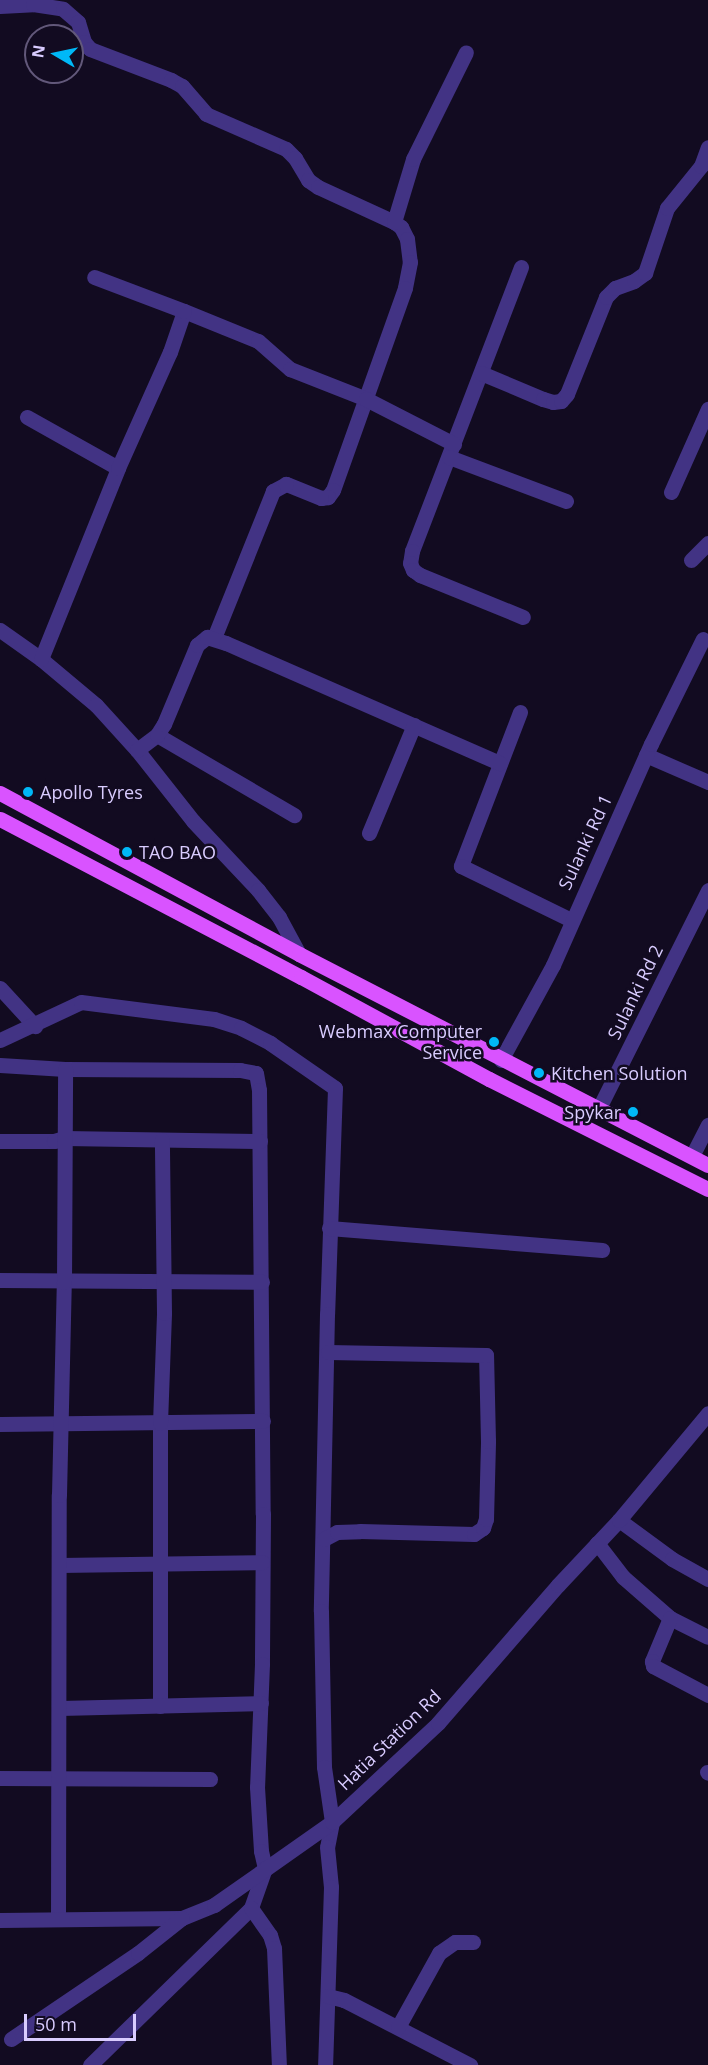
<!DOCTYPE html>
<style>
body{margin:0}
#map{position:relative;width:708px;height:2065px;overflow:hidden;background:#120b21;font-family:"Open Sans",sans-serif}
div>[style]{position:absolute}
.minor>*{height:15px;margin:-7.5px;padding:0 7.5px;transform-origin:7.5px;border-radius:7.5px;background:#423384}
.major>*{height:15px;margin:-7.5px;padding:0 7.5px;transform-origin:7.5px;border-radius:7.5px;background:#d953ff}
.dots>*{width:16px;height:16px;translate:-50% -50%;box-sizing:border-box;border:3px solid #120b21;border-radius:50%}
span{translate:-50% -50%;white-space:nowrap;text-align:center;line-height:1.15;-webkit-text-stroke:5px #120b21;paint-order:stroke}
.poi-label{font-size:18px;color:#d9ccff}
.left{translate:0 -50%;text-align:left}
.right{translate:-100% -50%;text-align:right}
.street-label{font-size:18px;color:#d9ccff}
.north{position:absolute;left:24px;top:24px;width:60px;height:60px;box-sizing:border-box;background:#120b21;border:2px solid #62587a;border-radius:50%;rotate:279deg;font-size:16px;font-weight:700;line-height:24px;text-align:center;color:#d9ccff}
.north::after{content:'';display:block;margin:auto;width:21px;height:27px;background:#00b8f7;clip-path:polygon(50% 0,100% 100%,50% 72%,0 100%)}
.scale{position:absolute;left:24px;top:2014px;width:112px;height:27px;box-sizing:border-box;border:3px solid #d9ccff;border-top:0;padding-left:8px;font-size:18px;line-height:21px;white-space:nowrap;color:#d9ccff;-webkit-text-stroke:4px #120b21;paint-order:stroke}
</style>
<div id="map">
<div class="minor">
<i style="left:0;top:6px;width:33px;rotate:-3deg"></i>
<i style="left:33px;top:4px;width:30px;rotate:9deg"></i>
<i style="left:63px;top:9px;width:20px;rotate:41deg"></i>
<i style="left:78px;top:22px;width:21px;rotate:73deg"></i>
<i style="left:84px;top:42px;width:9px;rotate:49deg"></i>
<i style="left:90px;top:49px;width:87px;rotate:20.9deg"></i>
<i style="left:171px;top:80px;width:13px;rotate:29deg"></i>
<i style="left:182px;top:86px;width:37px;rotate:49deg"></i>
<i style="left:206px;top:114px;width:87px;rotate:23.6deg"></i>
<i style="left:286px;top:149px;width:13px;rotate:45deg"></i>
<i style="left:295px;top:158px;width:26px;rotate:59deg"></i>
<i style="left:308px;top:180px;width:12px;rotate:35deg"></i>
<i style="left:318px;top:187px;width:84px;rotate:24.7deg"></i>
<i style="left:394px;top:222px;width:9px;rotate:36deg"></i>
<i style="left:401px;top:227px;width:13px;rotate:63deg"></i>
<i style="left:407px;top:239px;width:23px;rotate:83deg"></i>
<i style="left:410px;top:262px;width:26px;rotate:101deg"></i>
<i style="left:405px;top:288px;width:214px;rotate:109.6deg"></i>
<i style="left:333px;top:490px;width:9px;rotate:126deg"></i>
<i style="left:328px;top:497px;width:7px;rotate:172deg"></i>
<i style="left:321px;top:498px;width:38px;rotate:-158deg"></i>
<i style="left:286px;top:484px;width:15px;rotate:152deg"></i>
<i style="left:273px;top:491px;width:158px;rotate:111.9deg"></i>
<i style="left:394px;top:222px;width:66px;rotate:-73.2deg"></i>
<i style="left:413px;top:159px;width:119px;rotate:-63.6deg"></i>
<i style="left:521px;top:267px;width:304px;rotate:111deg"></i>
<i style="left:412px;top:551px;width:12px;rotate:99deg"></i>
<i style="left:410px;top:563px;width:8px;rotate:67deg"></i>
<i style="left:413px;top:570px;width:9px;rotate:36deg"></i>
<i style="left:420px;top:575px;width:111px;rotate:22.2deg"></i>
<i style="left:184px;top:311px;width:80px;rotate:22.1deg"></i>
<i style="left:258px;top:341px;width:43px;rotate:41.2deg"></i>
<i style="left:290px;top:369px;width:82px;rotate:21.5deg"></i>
<i style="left:366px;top:399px;width:99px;rotate:27.1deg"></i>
<i style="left:481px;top:373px;width:67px;rotate:22.8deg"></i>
<i style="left:543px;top:399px;width:10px;rotate:17deg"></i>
<i style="left:553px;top:402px;width:8px;rotate:-7deg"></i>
<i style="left:561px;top:401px;width:9px;rotate:-49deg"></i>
<i style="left:567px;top:394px;width:105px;rotate:-68.1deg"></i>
<i style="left:606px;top:297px;width:13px;rotate:-45deg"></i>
<i style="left:615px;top:288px;width:20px;rotate:-20deg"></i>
<i style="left:634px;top:281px;width:14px;rotate:-36deg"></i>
<i style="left:645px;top:273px;width:69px;rotate:-71.3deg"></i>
<i style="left:667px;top:208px;width:54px;rotate:-51deg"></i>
<i style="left:701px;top:166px;width:20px;rotate:-70deg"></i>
<i style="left:27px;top:417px;width:104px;rotate:29.3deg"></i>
<i style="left:449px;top:457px;width:125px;rotate:20.6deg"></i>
<i style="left:671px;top:492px;width:91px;rotate:-66deg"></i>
<i style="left:691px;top:560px;width:24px;rotate:-45deg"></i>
<i style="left:0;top:630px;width:50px;rotate:35.3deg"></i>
<i style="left:41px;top:659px;width:72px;rotate:39.9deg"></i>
<i style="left:96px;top:705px;width:61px;rotate:47.7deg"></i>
<i style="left:137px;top:750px;width:90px;rotate:51.7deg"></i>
<i style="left:193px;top:821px;width:95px;rotate:46.7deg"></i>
<i style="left:258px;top:890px;width:34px;rotate:52deg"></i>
<i style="left:279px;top:917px;width:42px;rotate:61.6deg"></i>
<i style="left:41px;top:659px;width:206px;rotate:-68deg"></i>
<i style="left:118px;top:468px;width:127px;rotate:-65.9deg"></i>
<i style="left:170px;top:352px;width:43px;rotate:-71.1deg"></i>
<i style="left:184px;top:311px;width:96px;rotate:-159.3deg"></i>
<i style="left:520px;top:712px;width:165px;rotate:111deg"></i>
<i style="left:461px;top:866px;width:123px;rotate:26.1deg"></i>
<i style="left:157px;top:735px;width:159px;rotate:30.3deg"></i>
<i style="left:137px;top:750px;width:25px;rotate:-37deg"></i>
<i style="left:157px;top:735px;width:13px;rotate:-58deg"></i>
<i style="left:164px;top:724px;width:86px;rotate:-67.3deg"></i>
<i style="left:197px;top:645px;width:13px;rotate:-39deg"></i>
<i style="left:207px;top:637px;width:20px;rotate:18deg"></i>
<i style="left:226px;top:643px;width:299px;rotate:23.7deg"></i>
<i style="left:646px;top:755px;width:68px;rotate:23.5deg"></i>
<i style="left:369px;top:833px;width:117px;rotate:-67.4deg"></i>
<i style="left:0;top:988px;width:52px;rotate:47.4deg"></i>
<i style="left:0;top:1040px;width:89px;rotate:-25.1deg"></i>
<i style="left:81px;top:1002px;width:134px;rotate:7.3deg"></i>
<i style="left:214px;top:1019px;width:28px;rotate:18deg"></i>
<i style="left:241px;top:1028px;width:33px;rotate:27deg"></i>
<i style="left:270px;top:1043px;width:79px;rotate:34.7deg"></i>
<i style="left:335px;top:1088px;width:226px;rotate:92deg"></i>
<i style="left:327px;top:1314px;width:297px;rotate:91.2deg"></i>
<i style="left:321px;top:1611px;width:156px;rotate:88.9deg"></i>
<i style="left:324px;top:1767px;width:56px;rotate:81.7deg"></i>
<i style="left:332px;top:1822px;width:25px;rotate:101deg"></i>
<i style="left:327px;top:1847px;width:40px;rotate:84.3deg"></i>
<i style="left:331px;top:1887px;width:178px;rotate:91.9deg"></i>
<i style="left:501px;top:1060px;width:108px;rotate:-61.3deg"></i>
<i style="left:553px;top:965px;width:242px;rotate:-66.1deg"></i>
<i style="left:651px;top:744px;width:117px;rotate:-63.7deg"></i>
<i style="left:0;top:1065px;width:65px;rotate:3.5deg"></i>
<i style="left:65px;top:1069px;width:175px;rotate:0.3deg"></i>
<i style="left:240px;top:1070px;width:16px;rotate:11deg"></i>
<i style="left:256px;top:1073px;width:17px;rotate:80deg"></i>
<i style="left:259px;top:1090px;width:424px;rotate:89.5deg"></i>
<i style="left:263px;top:1514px;width:150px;rotate:90.4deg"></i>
<i style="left:262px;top:1664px;width:123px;rotate:92.3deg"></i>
<i style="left:257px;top:1787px;width:64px;rotate:86.4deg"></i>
<i style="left:261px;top:1851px;width:17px;rotate:77deg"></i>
<i style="left:265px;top:1868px;width:42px;rotate:109.3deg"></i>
<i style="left:251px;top:1908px;width:225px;rotate:135.7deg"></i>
<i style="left:598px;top:1110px;width:246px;rotate:-63.4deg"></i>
<i style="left:0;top:1141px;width:54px"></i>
<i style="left:54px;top:1141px;width:10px;rotate:-17deg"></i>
<i style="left:64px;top:1138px;width:196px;rotate:0.9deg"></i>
<i style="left:692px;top:1156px;width:35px;rotate:-63deg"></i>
<i style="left:329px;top:1228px;width:274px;rotate:4.6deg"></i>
<i style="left:0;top:1280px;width:262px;rotate:0.4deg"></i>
<i style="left:0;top:1424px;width:263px;rotate:-0.7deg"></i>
<i style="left:619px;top:1520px;width:66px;rotate:36.3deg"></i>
<i style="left:672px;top:1559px;width:41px;rotate:29.1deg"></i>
<i style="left:324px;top:1539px;width:15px;rotate:-28deg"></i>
<i style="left:337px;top:1532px;width:23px;rotate:-2deg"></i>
<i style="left:360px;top:1531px;width:114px;rotate:1.5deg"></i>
<i style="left:474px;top:1534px;width:11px;rotate:-34deg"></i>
<i style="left:483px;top:1528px;width:9px;rotate:-72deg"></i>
<i style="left:486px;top:1519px;width:78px;rotate:-88.5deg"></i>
<i style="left:488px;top:1441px;width:86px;rotate:-91.3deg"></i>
<i style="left:486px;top:1355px;width:158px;rotate:-178.9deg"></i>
<i style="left:597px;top:1543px;width:43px;rotate:52.6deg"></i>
<i style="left:623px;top:1577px;width:62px;rotate:41.1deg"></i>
<i style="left:670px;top:1618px;width:42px;rotate:26.6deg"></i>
<i style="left:59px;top:1565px;width:203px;rotate:-0.8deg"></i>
<i style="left:670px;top:1618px;width:47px;rotate:112.7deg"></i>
<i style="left:652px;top:1661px;width:5px;rotate:79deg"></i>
<i style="left:653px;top:1666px;width:62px;rotate:27.8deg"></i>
<i style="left:160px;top:1706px;width:283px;rotate:-90deg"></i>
<i style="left:160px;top:1423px;width:110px;rotate:-87.9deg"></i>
<i style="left:164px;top:1313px;width:173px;rotate:-90.7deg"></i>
<i style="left:60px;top:1708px;width:201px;rotate:-1.4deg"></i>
<i style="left:707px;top:1772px;width:1px;rotate:45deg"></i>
<i style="left:0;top:1778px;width:210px;rotate:0.3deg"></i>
<i style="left:251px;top:1908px;width:33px;rotate:55deg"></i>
<i style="left:270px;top:1935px;width:14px;rotate:73deg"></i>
<i style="left:274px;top:1948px;width:117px;rotate:87.6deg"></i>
<i style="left:58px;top:1919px;width:424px;rotate:-89.9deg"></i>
<i style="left:59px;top:1495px;width:213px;rotate:-88.7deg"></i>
<i style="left:64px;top:1282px;width:213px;rotate:-89.7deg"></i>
<i style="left:0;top:1920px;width:182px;rotate:-0.6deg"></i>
<i style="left:182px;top:1918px;width:35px;rotate:-22deg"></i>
<i style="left:214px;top:1905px;width:144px;rotate:-35.1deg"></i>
<i style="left:332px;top:1822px;width:145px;rotate:-43deg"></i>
<i style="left:438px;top:1723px;width:183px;rotate:-49deg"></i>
<i style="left:558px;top:1585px;width:89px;rotate:-46.8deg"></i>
<i style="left:619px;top:1520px;width:139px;rotate:-50.2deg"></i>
<i style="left:328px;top:1996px;width:16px;rotate:14deg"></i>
<i style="left:344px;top:2000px;width:142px;rotate:27.3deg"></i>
<i style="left:398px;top:2027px;width:85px;rotate:-61deg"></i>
<i style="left:439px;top:1953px;width:19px;rotate:-35deg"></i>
<i style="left:455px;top:1942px;width:18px"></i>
<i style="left:11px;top:2039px;width:153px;rotate:-34.1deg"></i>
<i style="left:138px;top:1953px;width:56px;rotate:-38.5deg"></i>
</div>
<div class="major">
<i style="left:0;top:793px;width:340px;rotate:28.3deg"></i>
<i style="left:299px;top:954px;width:460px;rotate:27.3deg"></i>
<i style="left:0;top:819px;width:340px;rotate:27.7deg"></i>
<i style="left:301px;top:977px;width:214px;rotate:28.5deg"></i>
<i style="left:489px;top:1079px;width:245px;rotate:26.7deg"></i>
</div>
<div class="dots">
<i style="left:28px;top:792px;background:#00b8f7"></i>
<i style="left:127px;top:852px;background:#00b8f7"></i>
<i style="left:494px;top:1042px;background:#00b8f7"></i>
<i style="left:539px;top:1073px;background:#00b8f7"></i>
<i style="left:633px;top:1112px;background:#00b8f7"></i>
</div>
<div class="poi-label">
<span class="left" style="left:40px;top:792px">Apollo Tyres</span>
<span class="left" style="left:139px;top:852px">TAO BAO</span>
<span class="right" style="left:482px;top:1042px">Webmax Computer<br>Service</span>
<span class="left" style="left:551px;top:1073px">Kitchen Solution</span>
<span class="right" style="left:621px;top:1112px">Spykar</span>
</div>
<div class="street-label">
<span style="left:585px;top:842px;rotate:-65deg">Sulanki Rd 1</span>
<span style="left:635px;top:992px;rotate:-64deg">Sulanki Rd 2</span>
<span style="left:389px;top:1740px;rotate:-44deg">Hatia Station Rd</span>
</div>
<div class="north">N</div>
<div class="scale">50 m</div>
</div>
